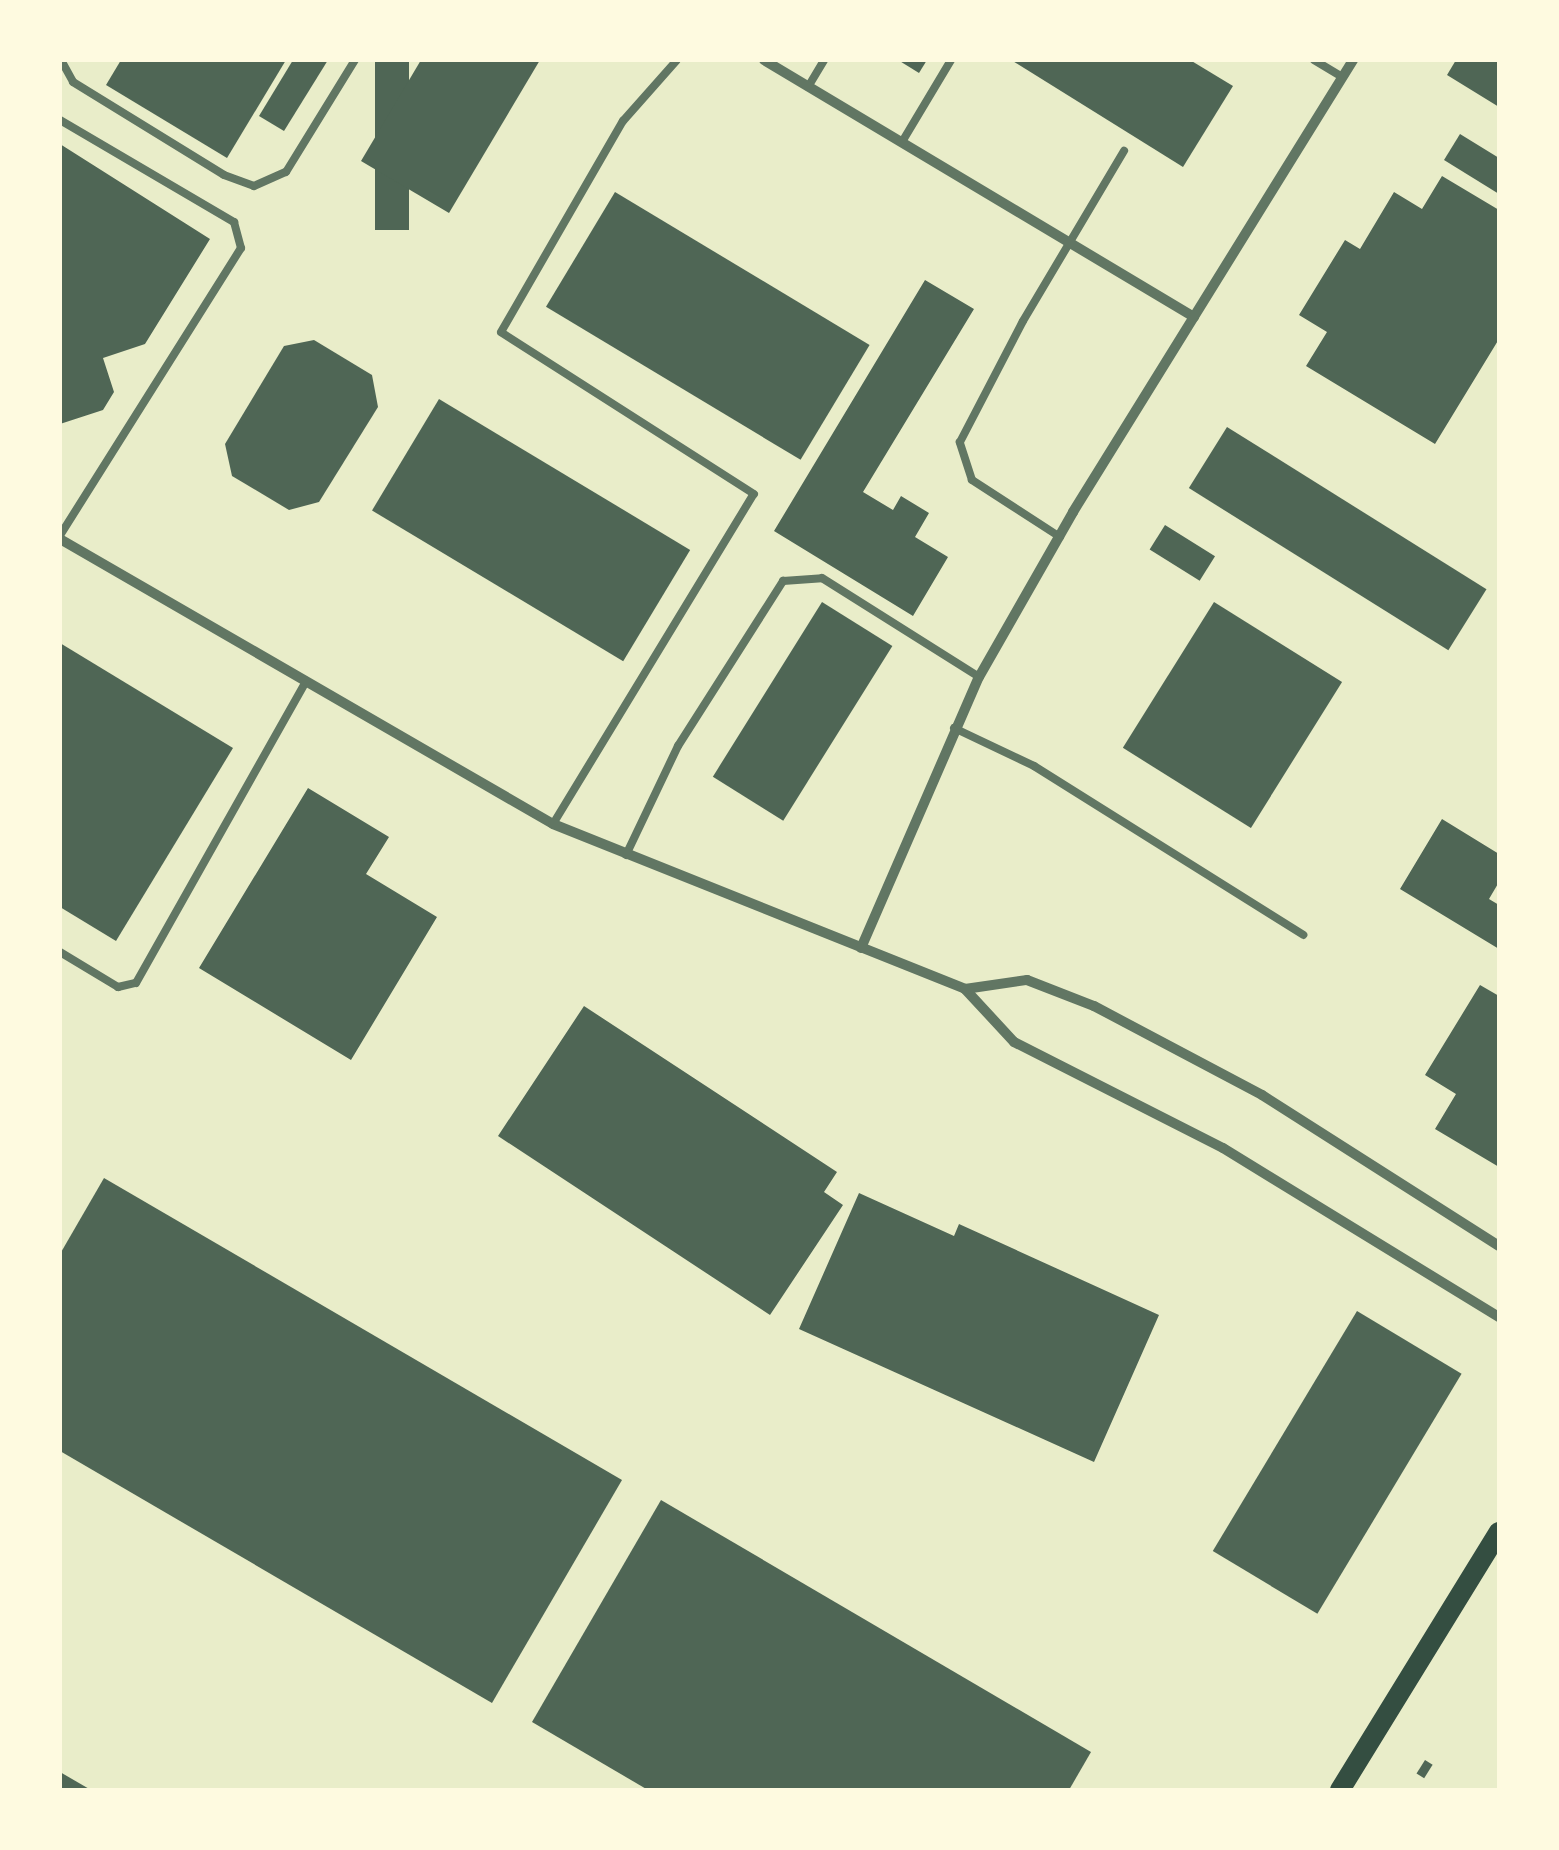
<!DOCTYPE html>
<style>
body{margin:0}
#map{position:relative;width:1559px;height:1850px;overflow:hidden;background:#e9edc9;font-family:Georgia,serif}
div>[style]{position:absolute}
.building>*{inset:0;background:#4f6655;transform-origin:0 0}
.service>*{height:8px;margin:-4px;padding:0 4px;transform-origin:4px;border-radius:4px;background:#617663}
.minor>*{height:10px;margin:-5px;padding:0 5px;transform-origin:5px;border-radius:5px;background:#617663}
.secondary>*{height:20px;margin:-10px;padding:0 10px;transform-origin:10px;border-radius:10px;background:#344e41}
span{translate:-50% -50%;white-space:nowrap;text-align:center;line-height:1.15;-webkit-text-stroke:10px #fefae0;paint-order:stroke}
.frame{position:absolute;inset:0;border:62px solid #fefae0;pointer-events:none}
</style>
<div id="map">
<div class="building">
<i style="clip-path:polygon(121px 60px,286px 60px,227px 158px,106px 85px)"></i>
<i style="clip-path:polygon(293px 60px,328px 60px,284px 131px,259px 116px)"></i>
<i style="left:375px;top:60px;width:34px;height:170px"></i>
<i style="clip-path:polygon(421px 60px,540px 60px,449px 213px,361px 161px)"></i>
<i style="clip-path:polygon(898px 60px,927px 60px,919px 73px)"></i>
<i style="clip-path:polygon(1011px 60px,1190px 60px,1233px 86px,1183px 167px)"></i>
<i style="clip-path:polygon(1456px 60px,1499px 60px,1499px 107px,1447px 75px)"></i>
<i style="clip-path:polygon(1460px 134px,1499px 158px,1499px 194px,1444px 160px)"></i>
<i style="clip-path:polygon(60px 144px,210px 239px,145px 344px,103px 358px,114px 392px,103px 410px,60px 424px)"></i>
<i style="clip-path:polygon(1442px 176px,1499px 210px,1499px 339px,1435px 444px,1306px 366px,1327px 332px,1299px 315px,1345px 240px,1360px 249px,1394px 192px,1422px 209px)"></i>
<i style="left:615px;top:192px;width:297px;height:134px;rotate:31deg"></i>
<i style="clip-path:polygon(925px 280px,974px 309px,863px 492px,893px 510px,901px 496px,929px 513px,915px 537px,948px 557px,913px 616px,774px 531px)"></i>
<i style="clip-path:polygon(314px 340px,372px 375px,378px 407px,319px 502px,289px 510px,232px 476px,225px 444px,284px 346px)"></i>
<i style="left:439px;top:399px;width:293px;height:130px;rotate:31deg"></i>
<i style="left:1227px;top:427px;width:306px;height:72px;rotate:32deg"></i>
<i style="left:1165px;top:525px;width:59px;height:29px;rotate:32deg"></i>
<i style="left:822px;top:602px;width:83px;height:206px;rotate:32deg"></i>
<i style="left:1214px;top:602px;width:151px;height:172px;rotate:32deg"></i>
<i style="clip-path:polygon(60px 643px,233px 748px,116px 941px,60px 907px)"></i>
<i style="clip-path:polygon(308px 788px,389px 837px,366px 874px,437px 917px,351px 1060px,199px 968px)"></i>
<i style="clip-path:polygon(1442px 819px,1499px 854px,1499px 882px,1489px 899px,1499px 905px,1499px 949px,1400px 889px)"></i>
<i style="clip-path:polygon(1480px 985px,1499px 996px,1499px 1167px,1435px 1129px,1456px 1094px,1425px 1075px)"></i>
<i style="clip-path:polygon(584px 1006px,837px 1172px,824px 1192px,843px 1205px,770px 1315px,498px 1136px)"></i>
<i style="clip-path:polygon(104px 1178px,622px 1480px,492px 1703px,60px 1451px,60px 1254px)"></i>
<i style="clip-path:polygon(859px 1193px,954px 1236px,959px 1224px,1159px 1315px,1094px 1462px,799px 1329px)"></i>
<i style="left:1357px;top:1311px;width:122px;height:280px;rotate:31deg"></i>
<i style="clip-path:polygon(661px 1500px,1091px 1752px,1069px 1790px,648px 1790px,532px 1722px)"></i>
<i style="left:1425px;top:1760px;width:9px;height:16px;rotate:32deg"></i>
<i style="clip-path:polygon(60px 1772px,91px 1790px,60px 1790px)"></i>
</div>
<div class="service">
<i style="left:61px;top:60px;width:25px;rotate:61deg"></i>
<i style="left:73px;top:82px;width:177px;rotate:31.6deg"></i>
<i style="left:224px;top:175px;width:32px;rotate:20deg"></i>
<i style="left:254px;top:186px;width:35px;rotate:-24deg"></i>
<i style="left:286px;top:172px;width:132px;rotate:-58.4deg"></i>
<i style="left:1314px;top:60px;width:33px;rotate:31deg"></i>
<i style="left:808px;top:87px;width:31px;rotate:-59deg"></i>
<i style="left:60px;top:120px;width:202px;rotate:30.4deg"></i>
<i style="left:234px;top:222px;width:27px;rotate:75deg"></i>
<i style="left:241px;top:248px;width:339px;rotate:122.2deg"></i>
<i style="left:902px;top:142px;width:96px;rotate:-59.1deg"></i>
<i style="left:1060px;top:537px;width:105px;rotate:-147.1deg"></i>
<i style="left:972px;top:480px;width:40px;rotate:-108deg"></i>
<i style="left:960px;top:442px;width:136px;rotate:-62.5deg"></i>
<i style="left:1023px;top:321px;width:198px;rotate:-59.3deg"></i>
<i style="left:954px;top:728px;width:89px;rotate:25.4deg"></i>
<i style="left:1034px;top:766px;width:318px;rotate:32.1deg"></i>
<i style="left:553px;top:824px;width:386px;rotate:-58.7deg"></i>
<i style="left:754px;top:494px;width:300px;rotate:-147.4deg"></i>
<i style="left:501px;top:332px;width:244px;rotate:-60deg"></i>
<i style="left:623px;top:121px;width:81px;rotate:-48.5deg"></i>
<i style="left:626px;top:855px;width:121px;rotate:-64.5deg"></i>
<i style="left:678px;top:746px;width:196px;rotate:-57.5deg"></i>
<i style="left:783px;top:581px;width:39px;rotate:-4deg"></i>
<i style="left:822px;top:578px;width:186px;rotate:32.2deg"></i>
<i style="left:60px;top:952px;width:68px;rotate:31.1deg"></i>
<i style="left:118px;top:987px;width:18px;rotate:-13deg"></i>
<i style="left:136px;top:983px;width:347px;rotate:-60.6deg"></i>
</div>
<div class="minor">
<i style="left:764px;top:60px;width:501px;rotate:30.87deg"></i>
<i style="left:60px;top:539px;width:569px;rotate:30.03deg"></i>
<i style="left:553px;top:824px;width:444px;rotate:21.8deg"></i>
<i style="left:965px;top:989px;width:72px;rotate:47.2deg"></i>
<i style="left:1014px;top:1042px;width:234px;rotate:26.9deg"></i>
<i style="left:1223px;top:1148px;width:324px;rotate:31.5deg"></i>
<i style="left:861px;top:948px;width:296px;rotate:-66.5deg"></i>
<i style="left:979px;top:677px;width:190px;rotate:-60.3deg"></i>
<i style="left:1073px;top:512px;width:532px;rotate:-58.22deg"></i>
<i style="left:965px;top:989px;width:63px;rotate:-8.3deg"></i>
<i style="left:1027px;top:980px;width:72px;rotate:21.2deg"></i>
<i style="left:1094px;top:1006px;width:190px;rotate:27.9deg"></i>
<i style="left:1262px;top:1095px;width:281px;rotate:32.5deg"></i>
</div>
<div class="secondary">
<i style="left:1340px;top:1790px;width:303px;rotate:-58.4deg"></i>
</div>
<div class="frame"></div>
</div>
